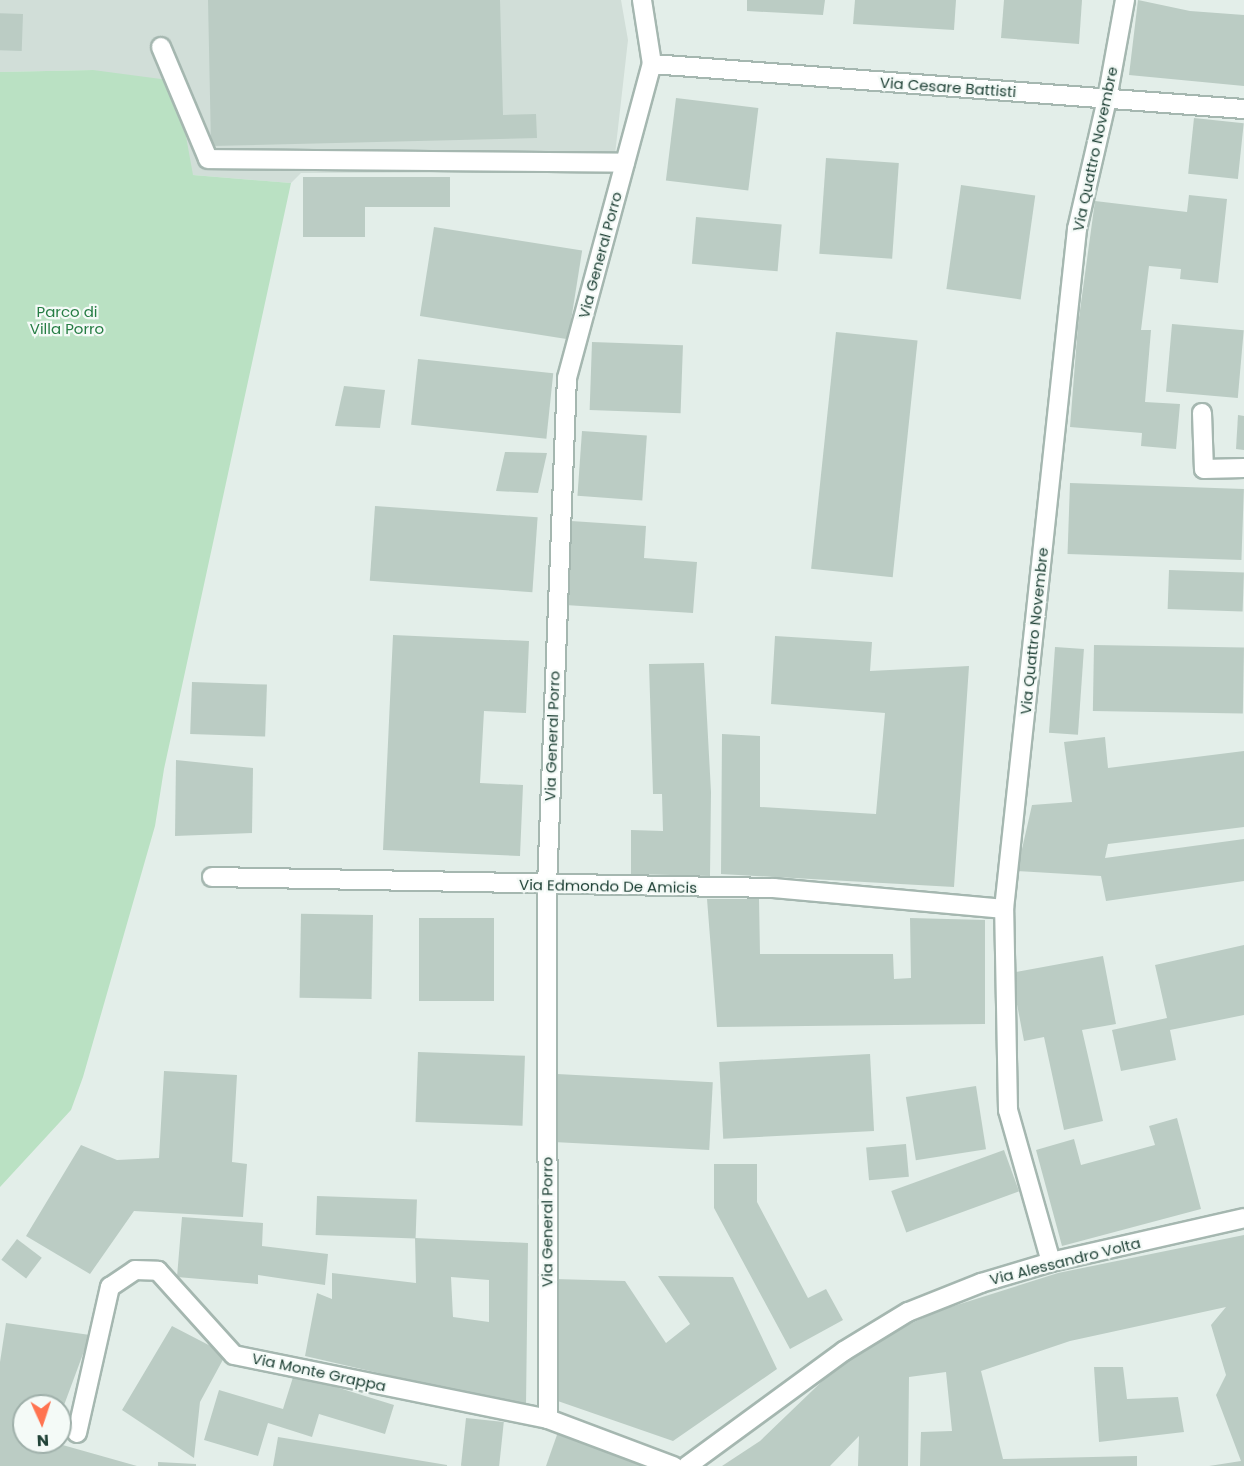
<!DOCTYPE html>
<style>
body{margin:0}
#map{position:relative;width:1244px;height:1466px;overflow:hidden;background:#e3eee9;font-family:Poppins,sans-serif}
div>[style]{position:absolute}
.built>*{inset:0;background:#d1ded8}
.green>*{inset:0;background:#bae1c3}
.building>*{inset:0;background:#bbccc4;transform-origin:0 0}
.roads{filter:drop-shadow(2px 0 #a5b7b0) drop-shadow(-2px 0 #a5b7b0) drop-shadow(0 2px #a5b7b0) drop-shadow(0 -2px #a5b7b0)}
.service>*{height:18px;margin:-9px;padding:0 9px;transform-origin:9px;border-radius:9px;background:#fff}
.minor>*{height:18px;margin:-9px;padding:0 9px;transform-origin:9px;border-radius:9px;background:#fff}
span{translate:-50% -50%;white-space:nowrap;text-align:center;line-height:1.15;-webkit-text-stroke:4.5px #f4faf7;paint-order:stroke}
.street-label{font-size:15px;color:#204237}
.park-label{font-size:15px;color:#267d44}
.north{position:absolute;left:12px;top:1394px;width:60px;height:60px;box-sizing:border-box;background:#f4faf7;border:2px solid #9fb0aa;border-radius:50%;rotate:177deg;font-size:16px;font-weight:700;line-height:24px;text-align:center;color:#204237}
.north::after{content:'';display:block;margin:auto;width:21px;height:27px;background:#ff7350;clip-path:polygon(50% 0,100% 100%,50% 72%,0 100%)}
</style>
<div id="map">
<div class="built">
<i style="clip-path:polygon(0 0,621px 0,628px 40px,613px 172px,301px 173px,291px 183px,193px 175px,93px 70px,0 72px)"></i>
</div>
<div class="green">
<i style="clip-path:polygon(93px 70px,176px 81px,193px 175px,291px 183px,164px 769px,155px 826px,83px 1077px,71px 1110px,0 1187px,0 72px)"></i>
</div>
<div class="building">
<i style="clip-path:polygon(208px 0,500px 0,503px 115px,536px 114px,537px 138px,211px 146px)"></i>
<i style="clip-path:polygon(747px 0,825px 0,823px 15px,747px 11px)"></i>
<i style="clip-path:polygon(855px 0,956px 0,954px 30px,853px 24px)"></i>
<i style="clip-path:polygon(1004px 0,1082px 0,1079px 44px,1001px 38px)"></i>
<i style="clip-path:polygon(1138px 0,1190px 11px,1244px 15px,1244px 86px,1129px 75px)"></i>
<i style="left:23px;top:14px;width:37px;height:23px;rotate:92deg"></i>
<i style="left:676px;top:98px;width:83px;height:83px;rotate:7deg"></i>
<i style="left:1194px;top:118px;width:50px;height:56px;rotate:6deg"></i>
<i style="left:826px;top:158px;width:73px;height:96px;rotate:4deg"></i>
<i style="clip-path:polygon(303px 177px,450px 177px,450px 207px,365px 207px,365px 237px,303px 237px)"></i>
<i style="left:961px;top:185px;width:75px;height:105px;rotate:8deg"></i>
<i style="clip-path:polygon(1189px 195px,1227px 199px,1218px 283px,1180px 279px,1181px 269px,1149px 266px,1141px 330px,1151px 330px,1145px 402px,1180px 404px,1176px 449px,1141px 446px,1142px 433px,1070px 427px,1078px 325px,1095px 201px,1187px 212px)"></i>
<i style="left:696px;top:217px;width:86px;height:47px;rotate:5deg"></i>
<i style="left:434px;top:227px;width:150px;height:90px;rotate:9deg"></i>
<i style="left:1172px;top:324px;width:72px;height:68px;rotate:5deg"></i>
<i style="left:836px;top:332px;width:82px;height:238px;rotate:6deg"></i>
<i style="left:592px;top:342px;width:91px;height:68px;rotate:2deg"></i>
<i style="left:418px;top:359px;width:136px;height:66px;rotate:6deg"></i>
<i style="clip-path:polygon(344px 386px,385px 390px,380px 428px,335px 426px)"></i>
<i style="clip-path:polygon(1238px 415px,1244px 416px,1244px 450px,1236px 449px)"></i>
<i style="left:582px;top:431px;width:65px;height:65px;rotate:4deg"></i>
<i style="clip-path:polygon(505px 452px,547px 453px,538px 493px,496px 491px)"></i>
<i style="left:1070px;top:483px;width:174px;height:71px;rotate:2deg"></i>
<i style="left:375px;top:506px;width:163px;height:75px;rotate:4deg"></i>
<i style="clip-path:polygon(571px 521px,646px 526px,644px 558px,697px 562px,693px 613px,565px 605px)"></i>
<i style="left:1169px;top:570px;width:75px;height:39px;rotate:2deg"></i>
<i style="clip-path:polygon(393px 635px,529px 641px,526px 713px,484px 711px,480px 783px,523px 785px,520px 856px,383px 850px)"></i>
<i style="clip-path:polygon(775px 636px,872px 642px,870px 671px,969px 666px,954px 887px,721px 874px,722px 734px,760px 736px,760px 807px,876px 814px,885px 713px,771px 704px)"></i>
<i style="left:1094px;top:645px;width:150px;height:66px;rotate:1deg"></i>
<i style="left:1055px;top:647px;width:29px;height:86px;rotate:4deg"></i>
<i style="clip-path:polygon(704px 663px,711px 792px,710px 876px,631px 874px,631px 830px,663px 831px,662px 794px,653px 794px,649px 664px)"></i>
<i style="left:192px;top:682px;width:75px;height:52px;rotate:2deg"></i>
<i style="clip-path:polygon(1105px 737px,1108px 768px,1244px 751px,1244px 827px,1108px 844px,1105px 858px,1244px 839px,1244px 881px,1106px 901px,1101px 876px,1017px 871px,1032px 805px,1072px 802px,1064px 742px)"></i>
<i style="clip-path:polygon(176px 760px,253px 768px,252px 833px,175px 836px)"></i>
<i style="clip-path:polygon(707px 899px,759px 899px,760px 954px,893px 954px,894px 979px,911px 978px,910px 918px,985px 920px,985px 1024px,717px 1027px)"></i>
<i style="left:373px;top:915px;width:84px;height:72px;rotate:91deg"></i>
<i style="left:419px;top:918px;width:75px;height:83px"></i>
<i style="clip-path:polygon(1244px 945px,1244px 1015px,1170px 1030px,1176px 1060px,1121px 1071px,1112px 1030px,1167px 1018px,1155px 965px)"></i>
<i style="clip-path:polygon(1103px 956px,1116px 1024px,1082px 1030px,1103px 1121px,1064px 1130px,1044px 1037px,1024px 1041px,1011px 973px)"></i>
<i style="left:418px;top:1052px;width:107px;height:70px;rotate:2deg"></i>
<i style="left:870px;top:1054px;width:77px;height:151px;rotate:87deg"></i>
<i style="clip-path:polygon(164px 1071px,237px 1075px,232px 1162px,247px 1164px,243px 1217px,134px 1211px,90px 1274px,26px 1236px,81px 1145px,117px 1160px,159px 1158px)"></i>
<i style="left:557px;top:1074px;width:156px;height:68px;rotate:3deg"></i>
<i style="left:976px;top:1086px;width:64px;height:71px;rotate:81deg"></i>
<i style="clip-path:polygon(1177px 1118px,1201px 1209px,1062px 1246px,1036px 1150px,1074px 1139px,1081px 1165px,1155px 1145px,1149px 1126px)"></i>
<i style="left:906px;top:1144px;width:33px;height:40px;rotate:85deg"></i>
<i style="left:1004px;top:1150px;width:44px;height:120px;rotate:70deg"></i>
<i style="clip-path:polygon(714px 1164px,757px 1164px,757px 1202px,808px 1298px,826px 1289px,843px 1320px,790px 1349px,714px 1208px)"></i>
<i style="left:317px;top:1196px;width:100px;height:39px;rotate:2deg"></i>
<i style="clip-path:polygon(182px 1217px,263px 1223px,262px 1246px,328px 1254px,325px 1285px,258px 1275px,258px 1284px,177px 1277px)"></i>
<i style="clip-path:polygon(1244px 1235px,1244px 1466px,1209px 1466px,1241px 1461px,1216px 1395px,1226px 1375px,1211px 1325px,1226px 1307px,1070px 1341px,981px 1371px,1003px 1459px,1137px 1456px,1137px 1466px,920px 1466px,921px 1432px,952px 1431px,946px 1372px,909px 1377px,908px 1466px,858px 1466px,859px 1436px,830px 1466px,722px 1466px,760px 1441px,839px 1365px,894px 1331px,941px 1310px,1058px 1273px)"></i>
<i style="clip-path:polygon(evenodd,415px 1238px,528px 1243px,526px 1407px,305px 1356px,317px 1293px,332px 1299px,332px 1273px,416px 1283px,415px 1238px,451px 1277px,489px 1280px,489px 1322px,453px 1317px,451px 1277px)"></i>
<i style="left:17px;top:1239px;width:31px;height:26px;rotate:37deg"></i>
<i style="clip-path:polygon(658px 1276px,733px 1277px,777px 1369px,673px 1441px,552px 1399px,555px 1279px,625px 1281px,666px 1343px,690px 1324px)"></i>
<i style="clip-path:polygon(6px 1323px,90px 1335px,60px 1416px,60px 1406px,24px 1406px,24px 1442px,52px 1442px,137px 1466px,0 1466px,0 1362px)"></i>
<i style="clip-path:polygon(172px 1326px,226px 1354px,200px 1402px,194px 1458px,122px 1410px)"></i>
<i style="clip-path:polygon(1094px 1367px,1123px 1367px,1127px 1399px,1178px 1397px,1184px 1432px,1099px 1442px)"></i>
<i style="clip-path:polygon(294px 1374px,394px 1405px,385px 1434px,319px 1414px,312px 1437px,268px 1423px,258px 1456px,204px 1440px,219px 1390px,283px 1409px)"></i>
<i style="left:466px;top:1418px;width:38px;height:48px;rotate:6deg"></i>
<i style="clip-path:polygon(558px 1432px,643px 1466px,546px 1466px)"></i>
<i style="clip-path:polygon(278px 1437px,447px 1465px,447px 1466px,273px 1466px)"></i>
<i style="clip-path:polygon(158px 1462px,196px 1464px,196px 1466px,158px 1466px)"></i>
</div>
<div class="roads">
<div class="service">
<i style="left:161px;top:47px;width:121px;rotate:67.2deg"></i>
<i style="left:208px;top:159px;width:417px;rotate:0.5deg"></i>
</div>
<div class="minor">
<i style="left:652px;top:64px;width:594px;rotate:4.35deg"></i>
<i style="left:1202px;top:413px;width:56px;rotate:88deg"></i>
<i style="left:1204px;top:469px;width:40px;rotate:-1.4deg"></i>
<i style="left:212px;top:877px;width:562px;rotate:1.12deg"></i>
<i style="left:774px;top:888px;width:231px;rotate:5.2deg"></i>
<i style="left:1051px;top:1262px;width:158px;rotate:-105.8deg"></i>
<i style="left:1008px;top:1110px;width:201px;rotate:-91.1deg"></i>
<i style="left:1004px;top:909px;width:684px;rotate:-83.87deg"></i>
<i style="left:1077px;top:229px;width:133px;rotate:-77deg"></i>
<i style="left:1107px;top:99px;width:101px;rotate:-79.7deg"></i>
<i style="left:548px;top:1419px;width:533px;rotate:-90.11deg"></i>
<i style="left:547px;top:886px;width:508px;rotate:-87.75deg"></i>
<i style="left:567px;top:378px;width:325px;rotate:-74.9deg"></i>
<i style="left:652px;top:64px;width:65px;rotate:-98.9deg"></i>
<i style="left:77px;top:1433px;width:150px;rotate:-77.3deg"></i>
<i style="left:110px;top:1287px;width:30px;rotate:-34deg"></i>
<i style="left:135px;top:1270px;width:23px;rotate:2deg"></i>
<i style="left:158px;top:1271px;width:113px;rotate:47.9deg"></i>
<i style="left:234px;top:1355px;width:320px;rotate:11.5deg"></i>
<i style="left:548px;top:1419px;width:134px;rotate:20.6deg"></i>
<i style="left:687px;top:1466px;width:195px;rotate:-36.2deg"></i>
<i style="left:844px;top:1351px;width:75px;rotate:-31.4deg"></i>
<i style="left:908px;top:1312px;width:79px;rotate:-21.7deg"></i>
<i style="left:981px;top:1283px;width:73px;rotate:-16.7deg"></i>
<i style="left:1051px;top:1262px;width:198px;rotate:-12.8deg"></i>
</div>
</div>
<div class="street-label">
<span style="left:948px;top:87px;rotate:4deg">Via Cesare Battisti</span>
<span style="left:1095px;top:149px;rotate:-78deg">Via Quattro Novembre</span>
<span style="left:600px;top:255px;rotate:-75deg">Via General Porro</span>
<span style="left:1034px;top:631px;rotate:-84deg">Via Quattro Novembre</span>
<span style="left:552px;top:736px;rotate:-88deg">Via General Porro</span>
<span style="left:608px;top:886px;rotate:1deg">Via Edmondo De Amicis</span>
<span style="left:547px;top:1222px;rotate:-90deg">Via General Porro</span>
<span style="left:1065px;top:1261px;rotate:-14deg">Via Alessandro Volta</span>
<span style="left:319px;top:1372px;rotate:12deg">Via Monte Grappa</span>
</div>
<div class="park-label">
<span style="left:67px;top:320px">Parco di<br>Villa Porro</span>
</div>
<div class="north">N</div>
</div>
